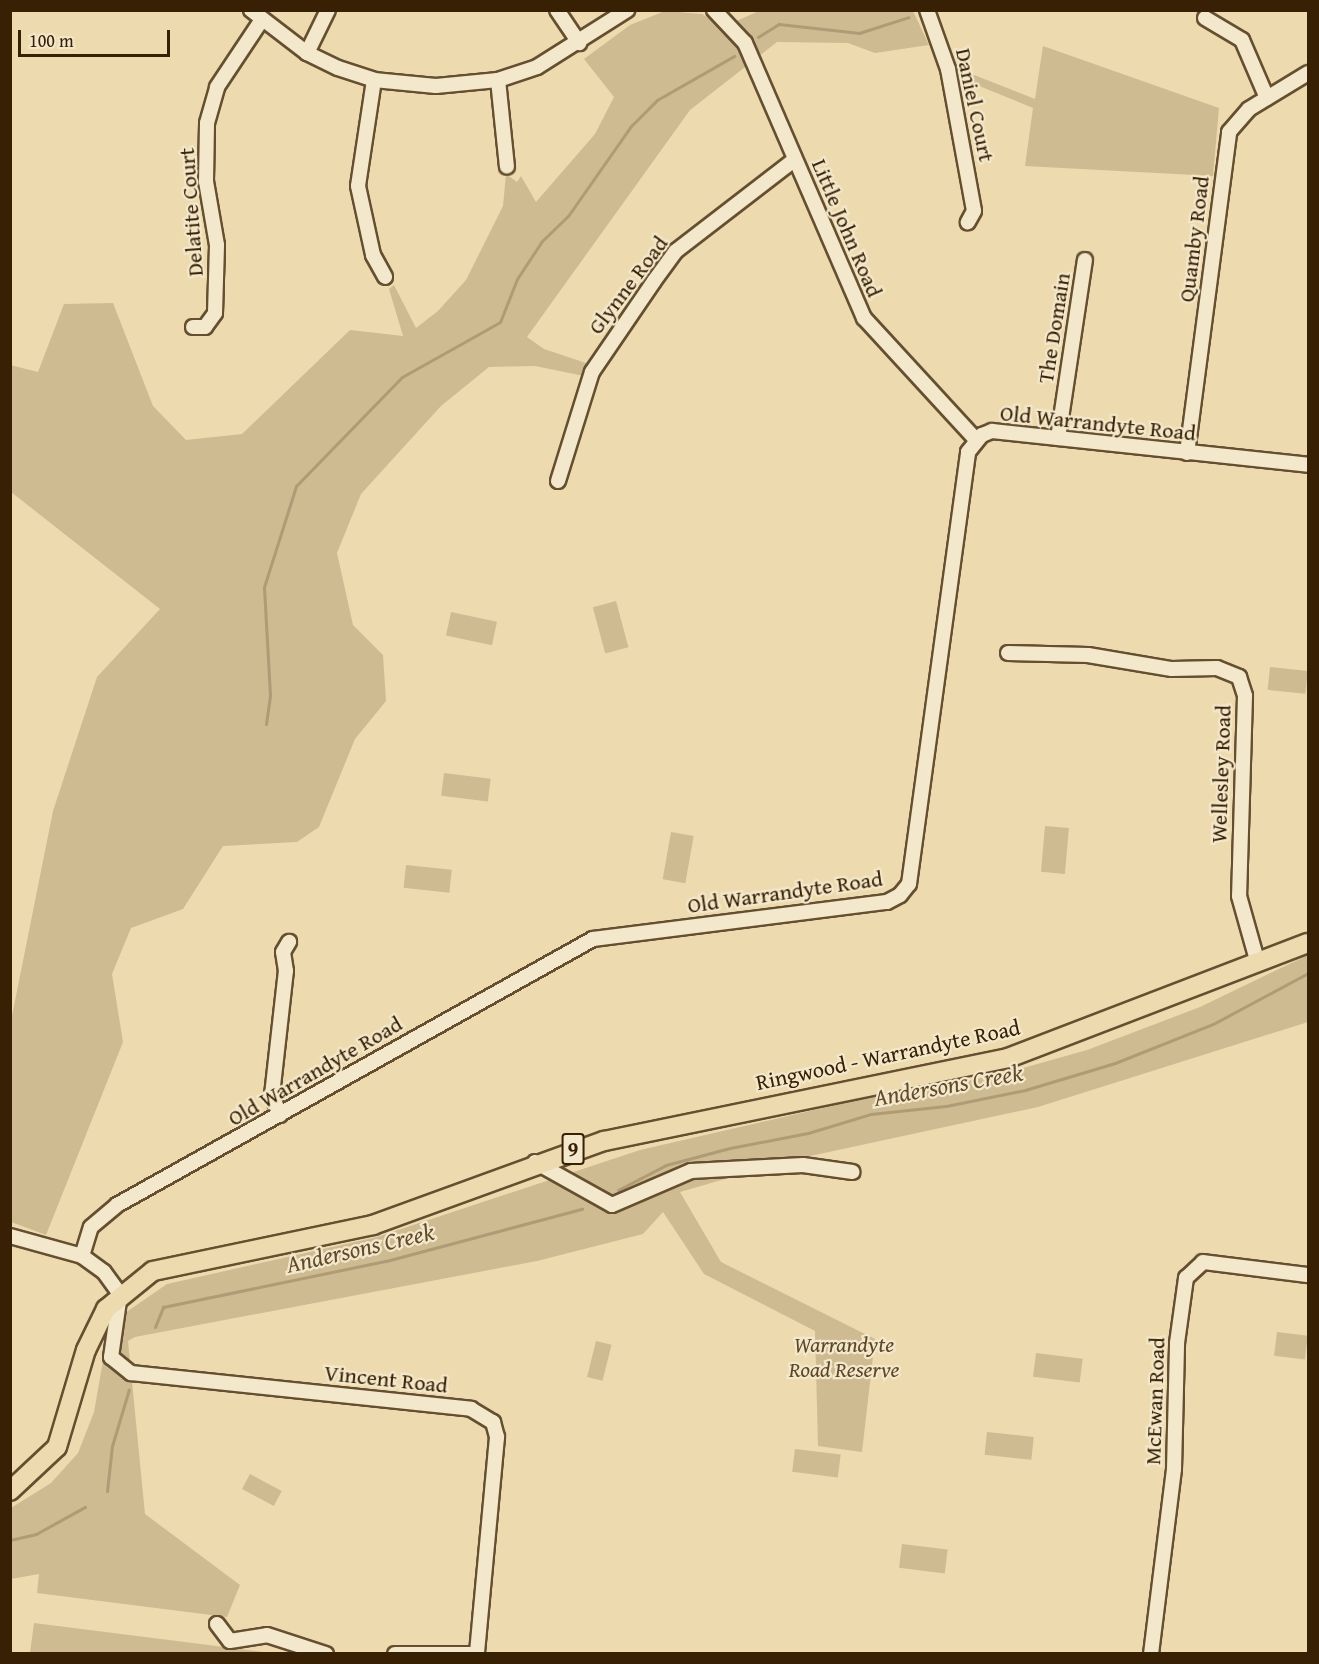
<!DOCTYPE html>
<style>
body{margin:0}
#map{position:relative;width:1319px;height:1664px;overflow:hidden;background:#eddbaf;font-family:"Gentium Book Plus",serif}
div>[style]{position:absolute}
.green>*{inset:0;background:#cebb92;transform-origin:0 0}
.stream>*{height:3px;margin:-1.5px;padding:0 1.5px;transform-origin:1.5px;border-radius:1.5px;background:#af9b75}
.roads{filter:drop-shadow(2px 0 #654f30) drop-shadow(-2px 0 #654f30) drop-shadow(0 2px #654f30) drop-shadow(0 -2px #654f30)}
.minor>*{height:14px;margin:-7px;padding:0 7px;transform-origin:7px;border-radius:7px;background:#f3e8cb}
.major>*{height:18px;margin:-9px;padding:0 9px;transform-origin:9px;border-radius:9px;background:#eddbaf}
span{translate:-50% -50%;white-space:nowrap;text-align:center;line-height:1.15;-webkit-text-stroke:4.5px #f3e8cb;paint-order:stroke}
.shield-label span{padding:2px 4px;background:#f3e8cb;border:2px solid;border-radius:4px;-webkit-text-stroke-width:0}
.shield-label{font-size:21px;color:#382005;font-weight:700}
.street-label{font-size:22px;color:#382005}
.park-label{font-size:22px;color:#5e4728;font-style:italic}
.water-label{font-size:24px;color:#624b2c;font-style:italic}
.frame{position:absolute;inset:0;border:12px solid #382005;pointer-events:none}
.scale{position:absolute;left:18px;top:30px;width:152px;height:27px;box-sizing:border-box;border:3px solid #382005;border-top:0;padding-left:8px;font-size:18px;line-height:21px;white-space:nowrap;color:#382005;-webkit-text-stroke:4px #f3e8cb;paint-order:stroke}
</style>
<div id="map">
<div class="green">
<i style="clip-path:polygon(665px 11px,702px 14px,723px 27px,759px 11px,913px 11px,929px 45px,875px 53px,848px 43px,777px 42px,690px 110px,527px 337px,544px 349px,589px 364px,584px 376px,535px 366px,489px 367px,441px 406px,361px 494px,337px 553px,353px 625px,383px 655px,386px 701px,355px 739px,319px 827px,297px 842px,223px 846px,183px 909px,131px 928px,112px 974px,123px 1042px,46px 1235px,11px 1222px,11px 1021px,53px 811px,97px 677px,160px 609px,11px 492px,10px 365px,38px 372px,64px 304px,113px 303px,153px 406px,186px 440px,242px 434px,350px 330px,403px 336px,389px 289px,394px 285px,416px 328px,438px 311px,466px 280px,503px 206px,506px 174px,517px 182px,521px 176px,536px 202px,595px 134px,614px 97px,584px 59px,630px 25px)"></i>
<i style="clip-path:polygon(1043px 46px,1219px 108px,1213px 176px,1025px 166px,1033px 108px,962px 79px,959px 69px,1035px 99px)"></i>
<i style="left:616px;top:601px;width:48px;height:24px;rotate:75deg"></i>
<i style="left:451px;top:612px;width:47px;height:24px;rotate:12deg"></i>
<i style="left:1270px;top:667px;width:38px;height:23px;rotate:6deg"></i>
<i style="left:444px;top:773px;width:47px;height:23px;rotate:7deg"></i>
<i style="left:1045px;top:826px;width:24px;height:46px;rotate:5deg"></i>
<i style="left:671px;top:832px;width:23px;height:48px;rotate:10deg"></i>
<i style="left:406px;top:865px;width:46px;height:23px;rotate:6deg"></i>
<i style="clip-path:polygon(1308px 955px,1308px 1022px,1038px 1107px,787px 1161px,680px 1192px,721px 1262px,875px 1339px,862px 1452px,818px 1446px,815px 1331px,704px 1274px,663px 1212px,643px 1234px,537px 1261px,135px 1337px,128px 1341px,145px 1514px,240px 1585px,227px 1617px,37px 1593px,39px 1574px,11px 1579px,11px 1508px,51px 1483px,78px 1453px,94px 1412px,104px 1355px,125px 1313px,167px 1284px,377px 1237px,640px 1150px,853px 1101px,998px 1075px,1087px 1050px,1200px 1007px)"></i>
<i style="left:1277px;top:1332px;width:31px;height:24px;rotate:7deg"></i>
<i style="left:596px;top:1341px;width:16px;height:37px;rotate:14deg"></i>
<i style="left:1036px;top:1353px;width:47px;height:24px;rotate:7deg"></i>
<i style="left:987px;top:1432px;width:47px;height:23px;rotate:6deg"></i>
<i style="left:795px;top:1449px;width:46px;height:23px;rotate:7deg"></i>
<i style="left:250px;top:1474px;width:36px;height:17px;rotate:28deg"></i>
<i style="left:902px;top:1544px;width:46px;height:24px;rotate:7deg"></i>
<i style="clip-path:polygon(34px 1623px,272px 1653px,30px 1653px)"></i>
</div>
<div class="stream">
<i style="left:758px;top:37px;width:25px;rotate:-32deg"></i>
<i style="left:779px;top:24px;width:81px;rotate:6.4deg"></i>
<i style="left:859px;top:33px;width:52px;rotate:-17.7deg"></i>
<i style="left:266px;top:724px;width:29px;rotate:-82deg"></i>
<i style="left:270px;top:695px;width:108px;rotate:-93.2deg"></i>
<i style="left:264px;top:587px;width:106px;rotate:-72.4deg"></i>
<i style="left:296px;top:486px;width:152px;rotate:-45.8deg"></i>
<i style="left:402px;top:377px;width:112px;rotate:-29.3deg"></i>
<i style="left:500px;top:322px;width:46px;rotate:-68.4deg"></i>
<i style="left:517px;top:279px;width:45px;rotate:-56.7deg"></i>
<i style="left:542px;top:241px;width:36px;rotate:-44deg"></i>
<i style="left:568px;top:216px;width:110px;rotate:-55deg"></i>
<i style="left:631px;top:126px;width:37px;rotate:-45deg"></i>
<i style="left:657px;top:100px;width:89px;rotate:-29.7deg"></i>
<i style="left:618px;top:1190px;width:54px;rotate:-27.5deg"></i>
<i style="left:666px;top:1165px;width:66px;rotate:-14.9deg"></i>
<i style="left:730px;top:1148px;width:79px;rotate:-10.9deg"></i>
<i style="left:808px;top:1133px;width:66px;rotate:-16.8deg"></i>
<i style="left:871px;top:1114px;width:75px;rotate:-6.1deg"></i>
<i style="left:946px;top:1106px;width:81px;rotate:-11.4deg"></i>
<i style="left:1025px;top:1090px;width:94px;rotate:-16.7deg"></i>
<i style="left:1115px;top:1063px;width:105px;rotate:-21.7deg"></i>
<i style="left:1213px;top:1024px;width:108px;rotate:-28.2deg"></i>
<i style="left:155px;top:1327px;width:22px;rotate:-68deg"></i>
<i style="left:163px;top:1307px;width:228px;rotate:-11.7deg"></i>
<i style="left:386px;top:1261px;width:203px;rotate:-14.9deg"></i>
<i style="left:107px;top:1491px;width:45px;rotate:-83.7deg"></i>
<i style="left:112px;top:1446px;width:59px;rotate:-73.4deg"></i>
<i style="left:10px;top:1540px;width:27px;rotate:-13deg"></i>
<i style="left:36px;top:1534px;width:56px;rotate:-28.9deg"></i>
</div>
<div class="roads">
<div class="minor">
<i style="left:251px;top:10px;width:71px;rotate:37.5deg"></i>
<i style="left:307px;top:53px;width:34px;rotate:26deg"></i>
<i style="left:338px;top:68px;width:38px;rotate:18deg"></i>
<i style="left:374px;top:80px;width:62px;rotate:5.5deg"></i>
<i style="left:436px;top:86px;width:62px;rotate:-5.5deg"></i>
<i style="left:498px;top:80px;width:41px;rotate:-18.4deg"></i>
<i style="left:537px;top:67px;width:107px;rotate:-32.3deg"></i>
<i style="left:557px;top:10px;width:40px;rotate:56deg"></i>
<i style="left:714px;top:10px;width:45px;rotate:46.8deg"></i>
<i style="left:745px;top:43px;width:300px;rotate:66.6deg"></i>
<i style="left:864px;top:318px;width:166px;rotate:47.4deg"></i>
<i style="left:927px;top:10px;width:63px;rotate:70.4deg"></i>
<i style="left:948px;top:69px;width:144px;rotate:79.6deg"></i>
<i style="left:974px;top:211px;width:13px;rotate:119deg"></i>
<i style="left:1205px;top:18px;width:43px;rotate:30.7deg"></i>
<i style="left:1242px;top:40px;width:63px;rotate:66.7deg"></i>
<i style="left:307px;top:53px;width:48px;rotate:-64deg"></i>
<i style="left:374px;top:80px;width:107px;rotate:98.6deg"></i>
<i style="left:358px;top:186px;width:71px;rotate:77.7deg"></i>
<i style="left:373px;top:255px;width:25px;rotate:61deg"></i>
<i style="left:498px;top:80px;width:87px;rotate:84.1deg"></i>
<i style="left:193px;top:327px;width:12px"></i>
<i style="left:205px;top:327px;width:17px;rotate:-54deg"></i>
<i style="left:215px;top:313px;width:68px;rotate:-88.3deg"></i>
<i style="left:217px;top:245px;width:65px;rotate:-99.8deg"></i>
<i style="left:206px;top:181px;width:58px;rotate:-89deg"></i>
<i style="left:207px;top:123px;width:37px;rotate:-74deg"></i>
<i style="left:217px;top:87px;width:79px;rotate:-56.3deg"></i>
<i style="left:1058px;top:438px;width:180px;rotate:-81.4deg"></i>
<i style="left:1187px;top:453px;width:324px;rotate:-82.5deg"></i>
<i style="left:1229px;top:132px;width:30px;rotate:-49deg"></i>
<i style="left:1249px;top:109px;width:69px;rotate:-31.4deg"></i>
<i style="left:558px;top:481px;width:114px;rotate:-72.7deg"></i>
<i style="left:592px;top:372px;width:110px;rotate:-55.7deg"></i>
<i style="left:654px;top:281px;width:37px;rotate:-54deg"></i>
<i style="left:676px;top:251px;width:149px;rotate:-37.6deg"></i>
<i style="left:1008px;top:653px;width:80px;rotate:1.4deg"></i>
<i style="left:1088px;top:655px;width:85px;rotate:9.5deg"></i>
<i style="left:1172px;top:669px;width:45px;rotate:-1.3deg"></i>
<i style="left:1217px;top:668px;width:24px;rotate:22deg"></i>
<i style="left:1239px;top:677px;width:20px;rotate:72deg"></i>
<i style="left:1245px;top:696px;width:200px;rotate:91.7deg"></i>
<i style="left:1239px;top:896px;width:66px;rotate:74.3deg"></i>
<i style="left:280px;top:1115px;width:22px;rotate:-112deg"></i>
<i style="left:272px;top:1095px;width:125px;rotate:-83.6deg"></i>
<i style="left:286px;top:971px;width:19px;rotate:-99deg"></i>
<i style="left:283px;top:952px;width:12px;rotate:-59deg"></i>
<i style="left:535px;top:1162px;width:88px;rotate:29.2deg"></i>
<i style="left:612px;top:1205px;width:86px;rotate:-23.3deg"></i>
<i style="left:691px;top:1171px;width:112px;rotate:-3.1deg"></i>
<i style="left:803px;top:1165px;width:50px;rotate:8deg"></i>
<i style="left:10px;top:1236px;width:75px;rotate:15.5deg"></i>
<i style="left:82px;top:1256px;width:27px;rotate:36deg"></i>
<i style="left:104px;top:1272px;width:27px;rotate:54deg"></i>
<i style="left:120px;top:1294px;width:64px;rotate:98.1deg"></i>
<i style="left:111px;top:1357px;width:26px;rotate:39deg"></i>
<i style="left:131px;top:1373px;width:342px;rotate:6deg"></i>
<i style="left:471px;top:1409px;width:26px;rotate:31deg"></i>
<i style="left:493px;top:1422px;width:16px;rotate:75deg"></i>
<i style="left:497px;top:1437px;width:218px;rotate:95.3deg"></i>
<i style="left:82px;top:1256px;width:30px;rotate:-73deg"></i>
<i style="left:91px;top:1227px;width:34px;rotate:-40deg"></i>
<i style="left:117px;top:1205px;width:545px;rotate:-29.2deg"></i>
<i style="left:593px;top:939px;width:296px;rotate:-7.2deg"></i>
<i style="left:887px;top:902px;width:15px;rotate:-28deg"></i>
<i style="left:900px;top:895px;width:14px;rotate:-51deg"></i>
<i style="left:909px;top:884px;width:436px;rotate:-82.2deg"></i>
<i style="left:968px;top:452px;width:22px;rotate:-51deg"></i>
<i style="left:982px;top:435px;width:11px;rotate:-22deg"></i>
<i style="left:992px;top:431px;width:318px;rotate:6.1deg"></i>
<i style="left:217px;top:1624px;width:21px;rotate:53deg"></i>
<i style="left:230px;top:1641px;width:37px;rotate:-9deg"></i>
<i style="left:267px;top:1635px;width:62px;rotate:17.9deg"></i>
<i style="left:395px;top:1654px;width:76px"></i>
<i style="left:1151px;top:1654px;width:186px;rotate:-82.9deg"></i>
<i style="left:1174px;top:1469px;width:126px;rotate:-88.6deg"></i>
<i style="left:1177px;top:1343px;width:66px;rotate:-82.1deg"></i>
<i style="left:1186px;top:1278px;width:23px;rotate:-43deg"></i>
<i style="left:1203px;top:1262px;width:106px;rotate:7.1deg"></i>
</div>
<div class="major">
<i style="left:10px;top:1491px;width:64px;rotate:-43.1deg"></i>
<i style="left:57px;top:1447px;width:101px;rotate:-73.4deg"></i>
<i style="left:86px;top:1350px;width:46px;rotate:-64deg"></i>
<i style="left:106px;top:1309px;width:60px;rotate:-39deg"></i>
<i style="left:153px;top:1271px;width:225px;rotate:-11.8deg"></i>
<i style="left:373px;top:1225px;width:246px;rotate:-20deg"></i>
<i style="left:604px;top:1141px;width:412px;rotate:-11.6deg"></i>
<i style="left:1008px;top:1058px;width:321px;rotate:-21deg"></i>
</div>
</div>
<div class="shield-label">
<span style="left:573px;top:1149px">9</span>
</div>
<div class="street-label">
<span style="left:975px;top:105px;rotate:78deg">Daniel Court</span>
<span style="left:191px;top:212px;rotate:-94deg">Delatite Court</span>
<span style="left:847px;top:228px;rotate:67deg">Little John Road</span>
<span style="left:1194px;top:239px;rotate:-83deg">Quamby Road</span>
<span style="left:628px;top:285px;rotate:-53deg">Glynne Road</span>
<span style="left:1054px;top:328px;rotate:-81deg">The Domain</span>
<span style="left:1098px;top:423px;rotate:6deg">Old Warrandyte Road</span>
<span style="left:1221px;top:774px;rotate:-88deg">Wellesley Road</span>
<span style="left:785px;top:892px;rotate:-8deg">Old Warrandyte Road</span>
<span style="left:888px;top:1055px;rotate:-12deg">Ringwood - Warrandyte Road</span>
<span style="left:315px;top:1071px;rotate:-30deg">Old Warrandyte Road</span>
<span style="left:386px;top:1379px;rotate:6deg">Vincent Road</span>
<span style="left:1155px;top:1401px;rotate:-88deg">McEwan Road</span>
</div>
<div class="park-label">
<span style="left:844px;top:1357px">Warrandyte<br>Road Reserve</span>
</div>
<div class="water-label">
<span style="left:948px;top:1085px;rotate:-10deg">Andersons Creek</span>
<span style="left:360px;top:1248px;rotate:-13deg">Andersons Creek</span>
</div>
<div class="frame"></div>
<div class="scale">100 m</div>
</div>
